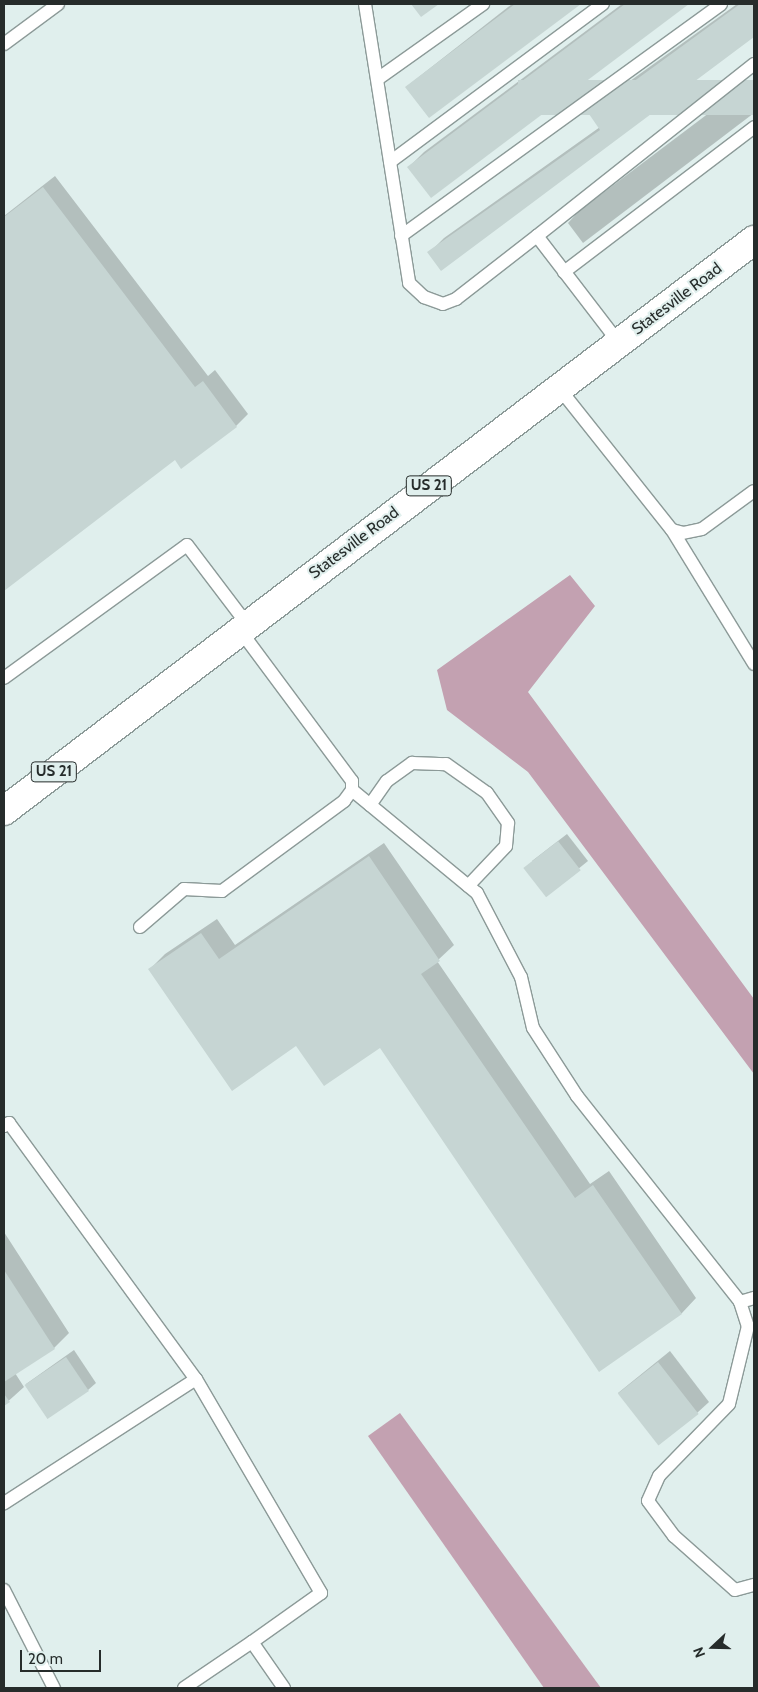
<!DOCTYPE html>
<style>
body{margin:0}
#map{position:relative;width:758px;height:1692px;overflow:hidden;background:#e0efed;font-family:Cabin,sans-serif}
div>[style]{position:absolute}
.forest>*{inset:0;background:#c3a1b1}
.shadow>*{inset:0;background:#0003}
.building>*{inset:0;background:#c6d5d3;transform-origin:0 0}
.roads{filter:drop-shadow(1px 0 #8c9a98) drop-shadow(-1px 0 #8c9a98) drop-shadow(0 1px #8c9a98) drop-shadow(0 -1px #8c9a98)}
.lane>*{height:12px;margin:-6px;padding:0 6px;transform-origin:6px;border-radius:6px;background:#fff}
.primary>*{height:28px;margin:-14px;padding:0 14px;transform-origin:14px;border-radius:14px;background:#fff}
span{translate:-50% -50%;white-space:nowrap;text-align:center;line-height:1.15;-webkit-text-stroke:4px #e0efed;paint-order:stroke}
.shield-label span{padding:1px 4px;background:#e0efed;border:1px solid;border-radius:4px;-webkit-text-stroke-width:0}
.shield-label{font-size:15px;color:#262c2b;font-weight:700}
.street-label{font-size:16px;color:#262c2b}
.frame{position:absolute;inset:0;border:5px solid #262c2b;pointer-events:none}
.north{position:absolute;left:688px;top:1622px;width:50px;height:50px;-webkit-text-stroke:4px #e0efed;paint-order:stroke;rotate:249deg;font-size:14px;font-weight:700;line-height:20px;text-align:center;color:#262c2b}
.north::after{content:'';display:block;margin:auto;width:18px;height:22px;background:#262c2b;clip-path:polygon(50% 0,100% 100%,50% 72%,0 100%)}
.scale{position:absolute;left:20px;top:1650px;width:81px;height:22px;box-sizing:border-box;border:2px solid #262c2b;border-top:0;padding-left:6px;font-size:15px;line-height:18px;white-space:nowrap;color:#262c2b;-webkit-text-stroke:4px #e0efed;paint-order:stroke}
</style>
<div id="map">
<div class="forest">
<i style="clip-path:polygon(570px 575px,595px 606px,528px 692px,754px 999px,754px 1074px,528px 772px,447px 710px,437px 670px)"></i>
<i style="clip-path:polygon(400px 1413px,601px 1688px,544px 1688px,368px 1436px)"></i>
</div>
<div class="shadow">
<i style="clip-path:polygon(512px 4px,579px 4px,429px 117px,406px 87px)"></i>
<i style="clip-path:polygon(622px 4px,687px 4px,431px 196px,409px 167px,424px 152px)"></i>
<i style="clip-path:polygon(737px 4px,754px 4px,754px 35px,441px 270px,429px 253px,444px 238px,600px 127px,590px 114px,605px 99px)"></i>
<i style="clip-path:polygon(754px 79px,754px 113px,583px 243px,568px 223px,579px 211px)"></i>
<i style="clip-path:polygon(55px 176px,208px 376px,215px 370px,248px 414px,236px 426px,175px 459px,4px 589px,4px 216px)"></i>
<i style="clip-path:polygon(567px 834px,588px 861px,546px 895px,532px 861px)"></i>
<i style="clip-path:polygon(384px 843px,454px 945px,437px 961px,590px 1184px,609px 1171px,696px 1298px,682px 1313px,599px 1370px,380px 1046px,297px 1044px,150px 969px,165px 954px,217px 919px,235px 945px)"></i>
<i style="clip-path:polygon(4px 1232px,69px 1333px,54px 1348px,15px 1373px,24px 1387px,4px 1405px)"></i>
<i style="clip-path:polygon(74px 1350px,96px 1383px,88px 1390px,26px 1384px)"></i>
<i style="clip-path:polygon(670px 1351px,709px 1402px,697px 1413px,618px 1393px)"></i>
</div>
<div class="building">
<i style="clip-path:polygon(411px 4px,439px 4px,421px 17px)"></i>
<i style="clip-path:polygon(515px 4px,581px 4px,429px 118px,405px 87px)"></i>
<i style="clip-path:polygon(625px 4px,689px 4px,431px 198px,407px 167px)"></i>
<i style="clip-path:polygon(740px 4px,754px 4px,754px 37px,441px 271px,427px 252px,600px 130px,589px 114px)"></i>
<i style="left:754px;top:80px;width:35px;height:236px;rotate:90deg"></i>
<i style="clip-path:polygon(43px 187px,195px 387px,203px 381px,237px 427px,181px 469px,175px 460px,4px 591px,4px 217px)"></i>
<i style="left:558px;top:841px;width:37px;height:44px;rotate:52deg"></i>
<i style="clip-path:polygon(369px 856px,440px 961px,421px 974px,575px 1198px,593px 1185px,682px 1314px,599px 1372px,380px 1048px,324px 1086px,296px 1046px,232px 1091px,148px 969px,201px 933px,219px 959px)"></i>
<i style="clip-path:polygon(4px 1270px,55px 1349px,4px 1382px)"></i>
<i style="left:66px;top:1357px;width:41px;height:50px;rotate:56deg"></i>
<i style="left:658px;top:1362px;width:66px;height:51px;rotate:52deg"></i>
<i style="clip-path:polygon(4px 1394px,10px 1402px,4px 1406px)"></i>
</div>
<div class="roads">
<div class="lane">
<i style="left:365px;top:4px;width:282px;rotate:81deg"></i>
<i style="left:409px;top:283px;width:21px;rotate:43deg"></i>
<i style="left:424px;top:297px;width:20px;rotate:20deg"></i>
<i style="left:443px;top:304px;width:14px;rotate:-21deg"></i>
<i style="left:456px;top:299px;width:103px;rotate:-37.9deg"></i>
<i style="left:537px;top:236px;width:135px;rotate:52.5deg"></i>
<i style="left:4px;top:44px;width:67px;rotate:-36.5deg"></i>
<i style="left:379px;top:78px;width:128px;rotate:-35.4deg"></i>
<i style="left:390px;top:162px;width:265px;rotate:-36.6deg"></i>
<i style="left:401px;top:236px;width:395px;rotate:-35.9deg"></i>
<i style="left:537px;top:236px;width:277px;rotate:-38.4deg"></i>
<i style="left:564px;top:272px;width:239px;rotate:-37.3deg"></i>
<i style="left:559px;top:388px;width:181px;rotate:51.5deg"></i>
<i style="left:672px;top:530px;width:11px;rotate:15deg"></i>
<i style="left:683px;top:533px;width:19px;rotate:-12deg"></i>
<i style="left:702px;top:529px;width:64px;rotate:-36.2deg"></i>
<i style="left:672px;top:530px;width:157px;rotate:58.5deg"></i>
<i style="left:4px;top:678px;width:226px;rotate:-36deg"></i>
<i style="left:187px;top:545px;width:99px;rotate:52.8deg"></i>
<i style="left:352px;top:790px;width:162px;rotate:39.5deg"></i>
<i style="left:477px;top:893px;width:95px;rotate:62.4deg"></i>
<i style="left:521px;top:977px;width:52px;rotate:76.8deg"></i>
<i style="left:533px;top:1028px;width:81px;rotate:57.1deg"></i>
<i style="left:577px;top:1096px;width:263px;rotate:51.6deg"></i>
<i style="left:740px;top:1302px;width:25px;rotate:72deg"></i>
<i style="left:748px;top:1326px;width:80px;rotate:103.7deg"></i>
<i style="left:729px;top:1404px;width:100px;rotate:134.2deg"></i>
<i style="left:659px;top:1476px;width:27px;rotate:114deg"></i>
<i style="left:648px;top:1501px;width:44px;rotate:53.4deg"></i>
<i style="left:674px;top:1536px;width:81px;rotate:41.5deg"></i>
<i style="left:735px;top:1590px;width:20px;rotate:-15deg"></i>
<i style="left:370px;top:805px;width:29px;rotate:-55deg"></i>
<i style="left:387px;top:781px;width:31px;rotate:-36deg"></i>
<i style="left:412px;top:763px;width:34px;rotate:2deg"></i>
<i style="left:446px;top:764px;width:50px;rotate:35.3deg"></i>
<i style="left:487px;top:793px;width:37px;rotate:55deg"></i>
<i style="left:508px;top:823px;width:23px;rotate:95deg"></i>
<i style="left:506px;top:846px;width:55px;rotate:133.5deg"></i>
<i style="left:140px;top:927px;width:58px;rotate:-40.8deg"></i>
<i style="left:184px;top:889px;width:38px;rotate:3deg"></i>
<i style="left:222px;top:891px;width:152px;rotate:-36.4deg"></i>
<i style="left:344px;top:801px;width:14px;rotate:-54deg"></i>
<i style="left:352px;top:790px;width:9px;rotate:-90deg"></i>
<i style="left:352px;top:781px;width:188px;rotate:-126.6deg"></i>
<i style="left:4px;top:1126px;width:6px;rotate:-31deg"></i>
<i style="left:9px;top:1123px;width:317px;rotate:53.9deg"></i>
<i style="left:196px;top:1379px;width:229px;rotate:147.1deg"></i>
<i style="left:740px;top:1302px;width:15px;rotate:-16deg"></i>
<i style="left:196px;top:1379px;width:248px;rotate:59.7deg"></i>
<i style="left:321px;top:1593px;width:85px;rotate:144.6deg"></i>
<i style="left:4px;top:1590px;width:110px;rotate:63deg"></i>
<i style="left:184px;top:1688px;width:82px;rotate:-34.1deg"></i>
<i style="left:252px;top:1642px;width:56px;rotate:55.2deg"></i>
</div>
<div class="primary">
<i style="left:4px;top:811px;width:943px;rotate:-37.28deg"></i>
</div>
</div>
<div class="shield-label">
<span style="left:429px;top:486px">US 21</span>
<span style="left:54px;top:772px">US 21</span>
</div>
<div class="street-label">
<span style="left:677px;top:299px;rotate:-37deg">Statesville Road</span>
<span style="left:354px;top:543px;rotate:-37deg">Statesville Road</span>
</div>
<div class="frame"></div>
<div class="north">N</div>
<div class="scale">20 m</div>
</div>
